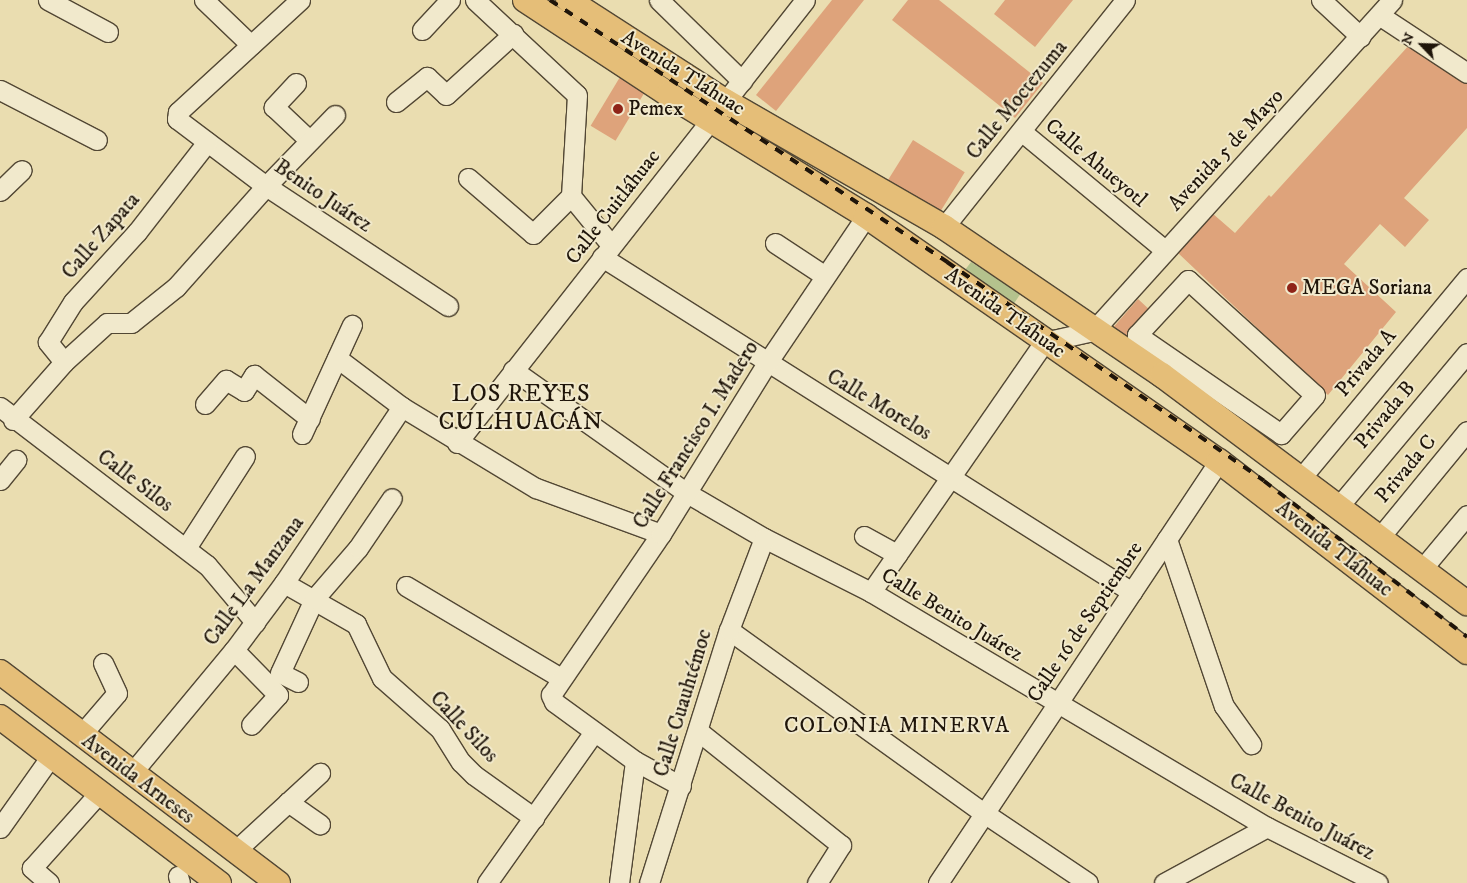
<!DOCTYPE html>
<meta charset="utf-8">
<style>
body{margin:0}
#map{position:relative;width:1467px;height:883px;overflow:hidden;background:#eaddb0;font-family:"IM FELL DW Pica",serif}
div>[style]{position:absolute}
.green>*{inset:0;background:#b4c28d}
.building>*{inset:0;background:#dea37b;transform-origin:0 0}
.roads{filter:drop-shadow(1px 0 #524734) drop-shadow(-1px 0 #524734) drop-shadow(0 1px #524734) drop-shadow(0 -1px #524734)}
.minor>*{height:19px;margin:-9.5px;padding:0 9.5px;transform-origin:9.5px;border-radius:9.5px;background:#f1e9cc}
.major>*{height:24px;margin:-12px;padding:0 12px;transform-origin:12px;border-radius:12px;background:#e5be78}
.rail>*{height:4px;margin-top:-2px;transform-origin:0;background:repeating-linear-gradient(90deg,#1f150a 0 9px,transparent 0 18px)}
.dots>*{width:14px;height:14px;translate:-50% -50%;box-sizing:border-box;border:2px solid #f1e9cc;border-radius:50%}
span{translate:-50% -50%;white-space:nowrap;text-align:center;line-height:1.15;-webkit-text-stroke:4px #f1e9cc;paint-order:stroke}
.street-label{font-size:21px;color:#1f150a}
.poi-label{font-size:21px;color:#1f150a}
.left{translate:0 -50%;text-align:left}
.neighbourhood-label{font-size:22px;color:#1f150a;letter-spacing:1px}
.quarter-label{font-size:24px;color:#1f150a;letter-spacing:1px}
.north{position:absolute;left:1397px;top:20px;width:50px;height:50px;-webkit-text-stroke:4px #f1e9cc;paint-order:stroke;rotate:294deg;font-size:14px;font-weight:700;line-height:20px;text-align:center;color:#1f150a}
.north::after{content:'';display:block;margin:auto;width:18px;height:22px;background:#1f150a;clip-path:polygon(50% 0,100% 100%,50% 72%,0 100%)}
</style>
<div id="map">
<div class="green">
<i style="clip-path:polygon(971px 262px,1021px 293px,1011px 308px,962px 274px)"></i>
</div>
<div class="building">
<i style="clip-path:polygon(832px 0,864px 0,776px 111px,756px 95px)"></i>
<i style="clip-path:polygon(908px 0,939px 0,1043px 83px,1015px 118px,892px 20px)"></i>
<i style="clip-path:polygon(1005px 0,1073px 0,1035px 47px,994px 14px)"></i>
<i style="clip-path:polygon(1411px 43px,1467px 80px,1467px 128px,1404px 198px,1429px 220px,1405px 247px,1380px 224px,1344px 264px,1396px 312px,1328px 395px,1177px 252px,1212px 213px,1235px 233px,1269px 195px,1271px 197px)"></i>
<i style="left:620px;top:77px;width:29px;height:57px;rotate:31deg"></i>
<i style="left:913px;top:140px;width:61px;height:49px;rotate:32deg"></i>
<i style="clip-path:polygon(1138px 299px,1152px 312px,1128px 339px,1120px 332px,1117px 335px,1111px 330px)"></i>
</div>
<div class="roads">
<div class="minor">
<i style="left:48px;top:0;width:68px;rotate:28.1deg"></i>
<i style="left:204px;top:0;width:65px;rotate:43.8deg"></i>
<i style="left:300px;top:0;width:166px;rotate:137.4deg"></i>
<i style="left:178px;top:112px;width:7px;rotate:98deg"></i>
<i style="left:177px;top:119px;width:111px;rotate:37deg"></i>
<i style="left:266px;top:186px;width:218px;rotate:33.4deg"></i>
<i style="left:475px;top:0;width:139px;rotate:43deg"></i>
<i style="left:577px;top:95px;width:101px;rotate:93.4deg"></i>
<i style="left:571px;top:196px;width:63px;rotate:50.8deg"></i>
<i style="left:659px;top:0;width:116px;rotate:44.3deg"></i>
<i style="left:1321px;top:0;width:54px;rotate:42.8deg"></i>
<i style="left:1379px;top:15px;width:105px;rotate:33.4deg"></i>
<i style="left:422px;top:30px;width:41px;rotate:-47deg"></i>
<i style="left:296px;top:83px;width:33px;rotate:133deg"></i>
<i style="left:274px;top:107px;width:48px;rotate:43.3deg"></i>
<i style="left:0;top:90px;width:109px;rotate:27.3deg"></i>
<i style="left:396px;top:102px;width:40px;rotate:-39deg"></i>
<i style="left:427px;top:77px;width:26px;rotate:43deg"></i>
<i style="left:446px;top:95px;width:91px;rotate:-42.3deg"></i>
<i style="left:1021px;top:131px;width:187px;rotate:39.6deg"></i>
<i style="left:468px;top:178px;width:86px;rotate:40.7deg"></i>
<i style="left:533px;top:234px;width:54px;rotate:-45deg"></i>
<i style="left:0;top:191px;width:30px;rotate:-44deg"></i>
<i style="left:944px;top:227px;width:290px;rotate:-51.4deg"></i>
<i style="left:775px;top:243px;width:60px;rotate:33.4deg"></i>
<i style="left:602px;top:257px;width:627px;rotate:32.3deg"></i>
<i style="left:1188px;top:280px;width:171px;rotate:42.2deg"></i>
<i style="left:1315px;top:395px;width:52px;rotate:131.1deg"></i>
<i style="left:1281px;top:434px;width:175px;rotate:-145.5deg"></i>
<i style="left:1137px;top:335px;width:75px;rotate:-47.2deg"></i>
<i style="left:337px;top:358px;width:81px;rotate:37deg"></i>
<i style="left:402px;top:407px;width:157px;rotate:31.2deg"></i>
<i style="left:536px;top:488px;width:133px;rotate:20.2deg"></i>
<i style="left:64px;top:362px;width:26px;rotate:-129deg"></i>
<i style="left:48px;top:342px;width:47px;rotate:-58deg"></i>
<i style="left:73px;top:302px;width:95px;rotate:-47.6deg"></i>
<i style="left:137px;top:232px;width:114px;rotate:-52.1deg"></i>
<i style="left:513px;top:370px;width:213px;rotate:35.3deg"></i>
<i style="left:687px;top:493px;width:89px;rotate:30.3deg"></i>
<i style="left:764px;top:538px;width:120px;rotate:26.8deg"></i>
<i style="left:871px;top:592px;width:460px;rotate:30.7deg"></i>
<i style="left:1267px;top:827px;width:124px;rotate:26.8deg"></i>
<i style="left:205px;top:404px;width:32px;rotate:-49deg"></i>
<i style="left:226px;top:380px;width:21px;rotate:31deg"></i>
<i style="left:244px;top:391px;width:19px;rotate:-58deg"></i>
<i style="left:254px;top:375px;width:71px;rotate:38.2deg"></i>
<i style="left:0;top:407px;width:260px;rotate:37.4deg"></i>
<i style="left:207px;top:565px;width:75px;rotate:49.9deg"></i>
<i style="left:13px;top:420px;width:77px;rotate:-48.7deg"></i>
<i style="left:64px;top:362px;width:58px;rotate:-42.2deg"></i>
<i style="left:107px;top:323px;width:24px"></i>
<i style="left:131px;top:323px;width:58px;rotate:-38.7deg"></i>
<i style="left:176px;top:287px;width:135px;rotate:-48.3deg"></i>
<i style="left:266px;top:186px;width:99px;rotate:-45.8deg"></i>
<i style="left:302px;top:434px;width:120px;rotate:-65.4deg"></i>
<i style="left:457px;top:443px;width:563px;rotate:-51.85deg"></i>
<i style="left:1301px;top:478px;width:260px;rotate:-50.3deg"></i>
<i style="left:0;top:480px;width:26px;rotate:-51deg"></i>
<i style="left:1339px;top:506px;width:199px;rotate:-50.1deg"></i>
<i style="left:864px;top:536px;width:38px;rotate:29deg"></i>
<i style="left:1380px;top:537px;width:137px;rotate:-50.6deg"></i>
<i style="left:1167px;top:539px;width:176px;rotate:71.2deg"></i>
<i style="left:1224px;top:706px;width:47px;rotate:54.6deg"></i>
<i style="left:186px;top:548px;width:109px;rotate:-57.3deg"></i>
<i style="left:1422px;top:569px;width:70px;rotate:-50.2deg"></i>
<i style="left:284px;top:583px;width:83px;rotate:29.7deg"></i>
<i style="left:356px;top:624px;width:60px;rotate:64.3deg"></i>
<i style="left:382px;top:678px;width:77px;rotate:41.3deg"></i>
<i style="left:440px;top:729px;width:39px;rotate:58deg"></i>
<i style="left:461px;top:762px;width:18px;rotate:45deg"></i>
<i style="left:474px;top:775px;width:74px;rotate:35.6deg"></i>
<i style="left:406px;top:586px;width:180px;rotate:30.7deg"></i>
<i style="left:871px;top:592px;width:304px;rotate:-55.3deg"></i>
<i style="left:1044px;top:342px;width:50px;rotate:-12.7deg"></i>
<i style="left:1093px;top:331px;width:446px;rotate:-47.9deg"></i>
<i style="left:729px;top:630px;width:314px;rotate:35.7deg"></i>
<i style="left:984px;top:813px;width:125px;rotate:33.9deg"></i>
<i style="left:234px;top:650px;width:63px;rotate:45.6deg"></i>
<i style="left:278px;top:695px;width:40px;rotate:132deg"></i>
<i style="left:298px;top:682px;width:20px;rotate:-153deg"></i>
<i style="left:280px;top:673px;width:81px;rotate:-65.3deg"></i>
<i style="left:314px;top:599px;width:67px;rotate:-49.2deg"></i>
<i style="left:358px;top:548px;width:60px;rotate:-55.8deg"></i>
<i style="left:698px;top:731px;width:183px;rotate:38.6deg"></i>
<i style="left:841px;top:845px;width:45px;rotate:122.3deg"></i>
<i style="left:81px;top:735px;width:55px;rotate:-49.4deg"></i>
<i style="left:117px;top:693px;width:33px;rotate:-115deg"></i>
<i style="left:131px;top:774px;width:161px;rotate:-50.3deg"></i>
<i style="left:234px;top:650px;width:84px;rotate:-53.3deg"></i>
<i style="left:284px;top:583px;width:212px;rotate:-56.2deg"></i>
<i style="left:681px;top:786px;width:52px;rotate:-151.5deg"></i>
<i style="left:635px;top:761px;width:100px;rotate:-143.9deg"></i>
<i style="left:554px;top:702px;width:8px;rotate:-113deg"></i>
<i style="left:551px;top:695px;width:195px;rotate:-55.7deg"></i>
<i style="left:661px;top:534px;width:201px;rotate:-58.2deg"></i>
<i style="left:767px;top:363px;width:177px;rotate:-56deg"></i>
<i style="left:288px;top:802px;width:39px;rotate:35deg"></i>
<i style="left:0;top:828px;width:88px;rotate:-54.7deg"></i>
<i style="left:234px;top:852px;width:117px;rotate:-42.6deg"></i>
<i style="left:178px;top:876px;width:7px;rotate:74deg"></i>
<i style="left:49px;top:883px;width:23px;rotate:-139deg"></i>
<i style="left:32px;top:868px;width:102px;rotate:-48.2deg"></i>
<i style="left:487px;top:883px;width:185px;rotate:-54.7deg"></i>
<i style="left:619px;top:883px;width:123px;rotate:-82.5deg"></i>
<i style="left:649px;top:883px;width:265px;rotate:-72.5deg"></i>
<i style="left:729px;top:630px;width:98px;rotate:-69.2deg"></i>
<i style="left:938px;top:883px;width:507px;rotate:-56.34deg"></i>
<i style="left:1164px;top:883px;width:117px;rotate:-28.5deg"></i>
</div>
<div class="major">
<i style="left:525px;top:0;width:171px;rotate:33.3deg"></i>
<i style="left:668px;top:94px;width:233px;rotate:31.6deg"></i>
<i style="left:866px;top:216px;width:430px;rotate:34.8deg"></i>
<i style="left:1219px;top:461px;width:313px;rotate:37.6deg"></i>
<i style="left:568px;top:0;width:187px;rotate:32.8deg"></i>
<i style="left:725px;top:101px;width:253px;rotate:29.9deg"></i>
<i style="left:944px;top:227px;width:263px;rotate:34.2deg"></i>
<i style="left:1162px;top:375px;width:381px;rotate:36.8deg"></i>
<i style="left:0;top:672px;width:349px;rotate:37.2deg"></i>
<i style="left:0;top:717px;width:275px;rotate:37.2deg"></i>
</div>
</div>
<div class="rail">
<i style="left:550px;top:0;width:476px;rotate:33.4deg"></i>
<i style="left:947px;top:262px;width:385px;rotate:34.6deg"></i>
<i style="left:1264px;top:481px;width:256px;rotate:37.5deg"></i>
</div>
<div class="dots">
<i style="left:618px;top:109px;background:#8f2418"></i>
<i style="left:1292px;top:288px;background:#8f2418"></i>
</div>
<div class="street-label">
<span style="left:683px;top:73px;rotate:32deg">Avenida Tláhuac</span>
<span style="left:1017px;top:100px;rotate:-51deg">Calle Moctezuma</span>
<span style="left:1226px;top:150px;rotate:-47deg">Avenida 5 de Mayo</span>
<span style="left:1096px;top:163px;rotate:40deg">Calle Ahueyotl</span>
<span style="left:323px;top:196px;rotate:34deg">Benito Juárez</span>
<span style="left:613px;top:207px;rotate:-52deg">Calle Cuitláhuac</span>
<span style="left:101px;top:236px;rotate:-49deg">Calle Zapata</span>
<span style="left:1005px;top:313px;rotate:35deg">Avenida Tláhuac</span>
<span style="left:1366px;top:363px;rotate:-50deg">Privada A</span>
<span style="left:879px;top:405px;rotate:31deg">Calle Morelos</span>
<span style="left:1385px;top:415px;rotate:-50deg">Privada B</span>
<span style="left:696px;top:435px;rotate:-58deg">Calle Francisco I. Madero</span>
<span style="left:1406px;top:469px;rotate:-50deg">Privada C</span>
<span style="left:135px;top:481px;rotate:37deg">Calle Silos</span>
<span style="left:1334px;top:549px;rotate:38deg">Avenida Tláhuac</span>
<span style="left:254px;top:581px;rotate:-54deg">Calle La Manzana</span>
<span style="left:952px;top:615px;rotate:31deg">Calle Benito Juárez</span>
<span style="left:1085px;top:622px;rotate:-56deg">Calle 16 de Septiembre</span>
<span style="left:683px;top:703px;rotate:-73deg">Calle Cuauhtémoc</span>
<span style="left:464px;top:727px;rotate:47deg">Calle Silos</span>
<span style="left:138px;top:779px;rotate:37deg">Avenida Arneses</span>
<span style="left:1302px;top:817px;rotate:28deg">Calle Benito Juárez</span>
</div>
<div class="poi-label">
<span class="left" style="left:628px;top:109px">Pemex</span>
<span class="left" style="left:1302px;top:288px">MEGA Soriana</span>
</div>
<div class="neighbourhood-label">
<span style="left:897px;top:726px">COLONIA MINERVA</span>
</div>
<div class="quarter-label">
<span style="left:521px;top:409px">LOS REYES<br>CULHUACÁN</span>
</div>
<div class="north">N</div>
</div>
